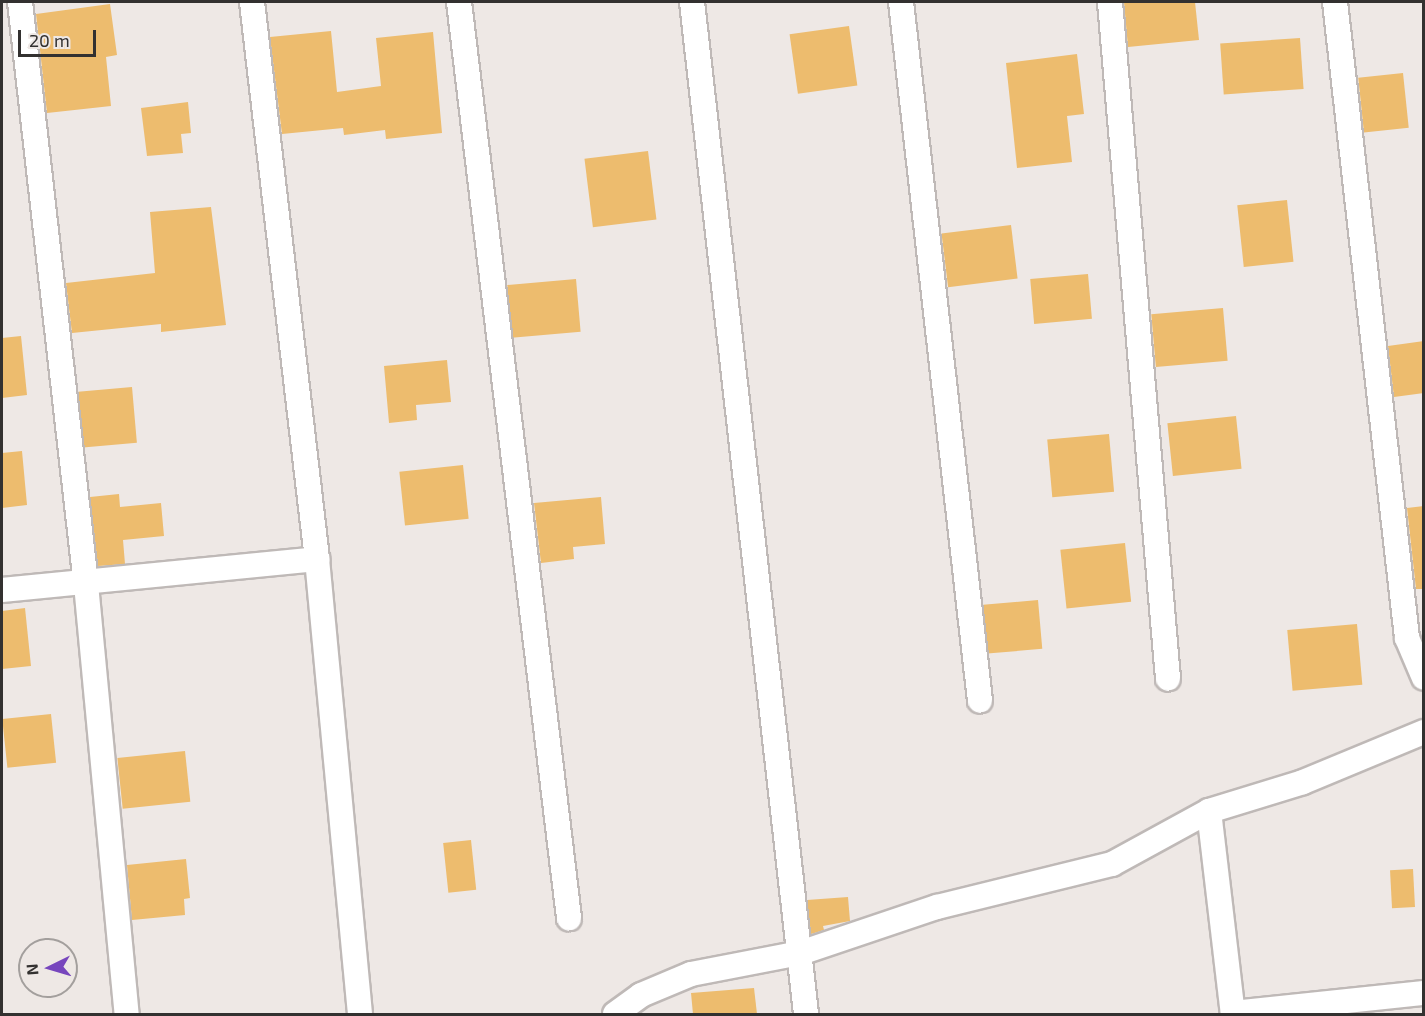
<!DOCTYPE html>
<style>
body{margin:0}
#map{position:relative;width:1425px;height:1016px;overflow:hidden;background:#eee8e5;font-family:"Exo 2",sans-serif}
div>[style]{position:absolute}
.building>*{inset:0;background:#edbc6e;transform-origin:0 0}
.roads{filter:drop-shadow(2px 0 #bfb9b7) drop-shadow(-2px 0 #bfb9b7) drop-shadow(0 2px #bfb9b7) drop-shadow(0 -2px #bfb9b7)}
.minor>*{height:24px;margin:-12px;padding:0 12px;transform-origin:12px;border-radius:12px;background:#fff}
span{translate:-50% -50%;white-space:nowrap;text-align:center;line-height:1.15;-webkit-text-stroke:4.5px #eee8e5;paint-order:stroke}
.frame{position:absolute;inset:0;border:3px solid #333130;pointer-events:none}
.north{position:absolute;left:18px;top:938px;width:60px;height:60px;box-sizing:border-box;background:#eee8e5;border:2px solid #a39f9d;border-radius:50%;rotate:265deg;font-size:16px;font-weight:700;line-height:24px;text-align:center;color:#333130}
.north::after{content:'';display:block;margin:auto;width:21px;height:27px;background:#7746bd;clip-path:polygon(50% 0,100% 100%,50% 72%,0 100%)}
.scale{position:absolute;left:18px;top:30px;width:78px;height:27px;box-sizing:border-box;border:3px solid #333130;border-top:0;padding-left:8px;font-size:18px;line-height:21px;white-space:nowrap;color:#333130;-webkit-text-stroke:4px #eee8e5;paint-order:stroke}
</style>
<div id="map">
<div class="building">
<i style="clip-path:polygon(1124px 2px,1195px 2px,1199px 40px,1128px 47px)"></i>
<i style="clip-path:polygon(110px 4px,117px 55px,106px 57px,111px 106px,47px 113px,36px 14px)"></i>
<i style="left:849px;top:26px;width:60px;height:60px;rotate:82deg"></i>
<i style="clip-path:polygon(331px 31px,337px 92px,381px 86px,376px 38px,433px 32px,442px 133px,386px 139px,385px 130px,344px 135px,343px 128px,282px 134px,270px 37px)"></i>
<i style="left:1300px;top:38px;width:51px;height:80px;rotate:86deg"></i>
<i style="clip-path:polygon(1077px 54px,1084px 114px,1067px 116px,1072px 162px,1017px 168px,1006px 63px)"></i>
<i style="left:1403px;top:73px;width:55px;height:45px;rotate:84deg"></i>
<i style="clip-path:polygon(188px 102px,191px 133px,181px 134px,183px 153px,147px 156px,141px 108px)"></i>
<i style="left:648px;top:151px;width:69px;height:64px;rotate:83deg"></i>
<i style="left:1287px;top:200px;width:62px;height:50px;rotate:84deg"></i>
<i style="clip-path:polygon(211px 207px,226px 325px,161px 332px,161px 324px,72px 333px,66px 283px,155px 273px,150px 212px)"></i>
<i style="left:1011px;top:225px;width:54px;height:70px;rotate:83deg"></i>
<i style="left:1088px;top:274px;width:45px;height:58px;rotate:85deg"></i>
<i style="left:576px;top:279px;width:53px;height:69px;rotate:85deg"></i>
<i style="left:1223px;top:308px;width:53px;height:72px;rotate:85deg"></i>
<i style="clip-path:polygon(21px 336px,27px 395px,2px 398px,2px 338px)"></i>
<i style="clip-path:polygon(1424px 341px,1424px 393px,1394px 397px,1388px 346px)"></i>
<i style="clip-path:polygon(447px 360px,451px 402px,416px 405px,417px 420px,389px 423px,384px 366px)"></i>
<i style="left:132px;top:387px;width:56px;height:54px;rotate:85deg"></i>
<i style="left:1236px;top:416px;width:53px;height:69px;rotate:84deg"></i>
<i style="left:1109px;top:434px;width:58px;height:62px;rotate:85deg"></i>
<i style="clip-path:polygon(22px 451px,27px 505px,2px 508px,2px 453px)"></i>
<i style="left:463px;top:465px;width:54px;height:64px;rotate:84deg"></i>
<i style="clip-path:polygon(119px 494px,120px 507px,161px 503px,164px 536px,123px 540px,125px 564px,98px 566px,90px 497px)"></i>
<i style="clip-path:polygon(601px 497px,605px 544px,573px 547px,574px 559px,541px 563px,534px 503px)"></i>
<i style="clip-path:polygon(1424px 506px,1424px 589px,1416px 589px,1407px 508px)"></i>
<i style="left:1125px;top:543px;width:59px;height:65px;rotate:84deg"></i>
<i style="left:1038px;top:600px;width:49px;height:55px;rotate:85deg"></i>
<i style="clip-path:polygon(25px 608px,31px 666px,2px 669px,2px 611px)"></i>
<i style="left:1357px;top:624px;width:61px;height:70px;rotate:85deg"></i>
<i style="left:51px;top:714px;width:49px;height:49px;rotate:84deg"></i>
<i style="left:185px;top:751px;width:51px;height:68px;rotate:84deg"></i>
<i style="left:471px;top:840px;width:50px;height:28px;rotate:84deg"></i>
<i style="clip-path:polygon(186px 859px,190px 898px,184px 899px,185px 915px,132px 920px,127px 865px)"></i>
<i style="left:1413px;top:869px;width:38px;height:23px;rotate:87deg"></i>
<i style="clip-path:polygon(848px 897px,850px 921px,823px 926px,824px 930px,811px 934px,807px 900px)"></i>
<i style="clip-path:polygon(754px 988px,757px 1014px,693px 1014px,691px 993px)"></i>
</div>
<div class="roads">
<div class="minor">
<i style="left:20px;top:2px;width:586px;rotate:83.53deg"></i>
<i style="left:86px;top:584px;width:432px;rotate:84.6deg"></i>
<i style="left:252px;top:2px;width:561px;rotate:83.34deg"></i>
<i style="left:317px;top:559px;width:457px;rotate:84.6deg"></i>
<i style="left:459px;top:2px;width:923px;rotate:83.15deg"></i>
<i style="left:692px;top:2px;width:1018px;rotate:83.57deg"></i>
<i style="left:901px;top:2px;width:703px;rotate:83.55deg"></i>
<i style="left:1110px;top:2px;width:679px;rotate:85.1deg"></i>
<i style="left:1335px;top:2px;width:640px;rotate:83.54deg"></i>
<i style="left:1407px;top:638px;width:43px;rotate:67deg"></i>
<i style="left:2px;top:590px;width:317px;rotate:-5.6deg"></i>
<i style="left:1209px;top:811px;width:204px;rotate:83.3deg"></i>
<i style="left:1233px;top:1013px;width:192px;rotate:-6deg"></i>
<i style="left:615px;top:1014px;width:32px;rotate:-36deg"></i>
<i style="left:641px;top:995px;width:54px;rotate:-22.8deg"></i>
<i style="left:691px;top:974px;width:111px;rotate:-10.9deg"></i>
<i style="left:800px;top:953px;width:145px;rotate:-18.6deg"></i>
<i style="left:937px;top:907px;width:180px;rotate:-13.8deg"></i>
<i style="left:1112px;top:864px;width:111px;rotate:-28.7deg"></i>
<i style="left:1209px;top:811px;width:98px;rotate:-17.1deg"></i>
<i style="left:1303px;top:782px;width:131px;rotate:-22.5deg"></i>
</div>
</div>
<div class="frame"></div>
<div class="north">N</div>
<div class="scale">20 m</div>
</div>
